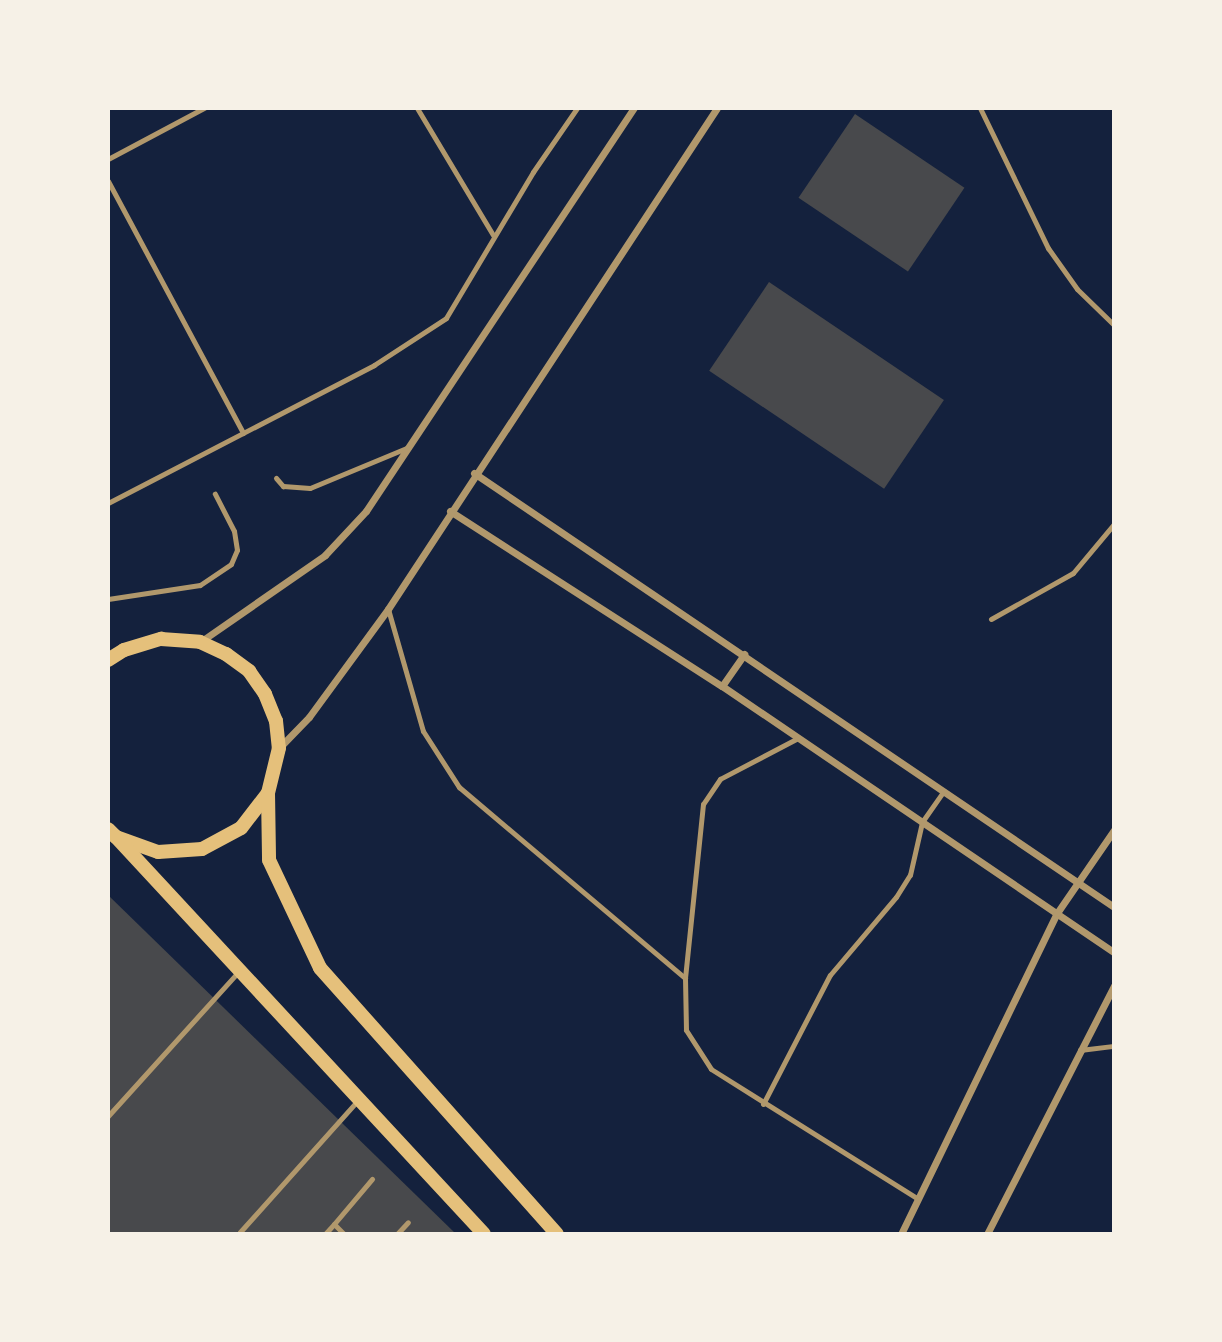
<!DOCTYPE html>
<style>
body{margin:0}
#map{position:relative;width:1222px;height:1342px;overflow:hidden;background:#14213d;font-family:"Titillium Web",sans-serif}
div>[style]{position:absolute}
.building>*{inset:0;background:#48494c;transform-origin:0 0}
.service>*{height:5px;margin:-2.5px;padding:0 2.5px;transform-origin:2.5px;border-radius:2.5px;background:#b1986c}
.minor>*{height:7px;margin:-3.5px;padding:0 3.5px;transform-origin:3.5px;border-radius:3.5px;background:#b1986c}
.secondary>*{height:14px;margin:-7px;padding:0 7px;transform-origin:7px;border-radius:7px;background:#e5c07b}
span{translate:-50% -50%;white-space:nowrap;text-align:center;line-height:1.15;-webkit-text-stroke:5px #f6f1e7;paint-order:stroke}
.frame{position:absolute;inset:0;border:110px solid #f6f1e7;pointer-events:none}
</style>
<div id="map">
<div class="building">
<i style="left:855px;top:114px;width:132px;height:101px;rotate:34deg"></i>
<i style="left:769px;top:282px;width:211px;height:107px;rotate:34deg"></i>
<i style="clip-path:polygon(108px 895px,456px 1234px,108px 1234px)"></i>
</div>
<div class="service">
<i style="left:417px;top:108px;width:148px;rotate:59.1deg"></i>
<i style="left:980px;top:108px;width:156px;rotate:64.1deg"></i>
<i style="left:1048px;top:248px;width:50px;rotate:54.7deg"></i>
<i style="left:1077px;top:289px;width:52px;rotate:44.2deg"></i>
<i style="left:108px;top:159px;width:109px;rotate:-28deg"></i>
<i style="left:108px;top:181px;width:286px;rotate:61.8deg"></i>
<i style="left:276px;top:478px;width:11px;rotate:49deg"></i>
<i style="left:283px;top:486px;width:27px;rotate:4deg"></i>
<i style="left:310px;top:488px;width:107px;rotate:-22.5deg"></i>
<i style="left:108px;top:503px;width:300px;rotate:-27.4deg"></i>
<i style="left:374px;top:365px;width:86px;rotate:-33.1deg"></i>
<i style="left:446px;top:318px;width:170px;rotate:-59.2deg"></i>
<i style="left:533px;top:172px;width:78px;rotate:-55.5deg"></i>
<i style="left:108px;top:599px;width:93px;rotate:-8.7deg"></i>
<i style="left:200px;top:585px;width:37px;rotate:-34deg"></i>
<i style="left:231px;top:564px;width:15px;rotate:-67deg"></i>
<i style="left:237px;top:550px;width:19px;rotate:-99deg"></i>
<i style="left:234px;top:531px;width:42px;rotate:-117.2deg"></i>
<i style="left:388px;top:609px;width:127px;rotate:74deg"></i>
<i style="left:423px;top:731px;width:67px;rotate:57.3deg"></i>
<i style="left:459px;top:787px;width:296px;rotate:40.2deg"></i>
<i style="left:991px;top:619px;width:94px;rotate:-29.3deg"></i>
<i style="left:1073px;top:573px;width:64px;rotate:-50.1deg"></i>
<i style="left:798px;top:738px;width:88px;rotate:152.3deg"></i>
<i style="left:720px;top:779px;width:30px;rotate:124deg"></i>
<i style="left:703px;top:804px;width:175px;rotate:95.9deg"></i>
<i style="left:685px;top:978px;width:52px;rotate:88.9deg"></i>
<i style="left:686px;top:1030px;width:46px;rotate:57.3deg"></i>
<i style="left:711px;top:1069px;width:244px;rotate:32.1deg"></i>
<i style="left:1080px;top:1050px;width:34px;rotate:-7deg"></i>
<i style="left:763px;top:1104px;width:145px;rotate:-62.6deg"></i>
<i style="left:830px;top:975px;width:102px;rotate:-49.8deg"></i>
<i style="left:896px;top:897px;width:26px;rotate:-58deg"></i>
<i style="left:910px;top:875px;width:54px;rotate:-77.2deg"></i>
<i style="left:922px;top:822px;width:38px;rotate:-55deg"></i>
<i style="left:108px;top:1116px;width:195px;rotate:-47.9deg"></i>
<i style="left:334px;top:1224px;width:59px;rotate:-49.8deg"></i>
<i style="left:240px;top:1232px;width:176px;rotate:-48.2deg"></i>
<i style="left:325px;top:1234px;width:13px;rotate:-48deg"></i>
<i style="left:334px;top:1224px;width:14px;rotate:45deg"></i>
<i style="left:397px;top:1234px;width:16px;rotate:-47deg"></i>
</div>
<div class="minor">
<i style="left:474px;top:473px;width:773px;rotate:34.14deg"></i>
<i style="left:450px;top:511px;width:323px;rotate:32.8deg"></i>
<i style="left:722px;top:686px;width:474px;rotate:34.2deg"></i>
<i style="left:200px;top:642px;width:152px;rotate:-34.8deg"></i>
<i style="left:325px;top:555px;width:60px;rotate:-47deg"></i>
<i style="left:366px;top:511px;width:484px;rotate:-56.4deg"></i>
<i style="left:722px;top:686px;width:39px;rotate:-55deg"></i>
<i style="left:279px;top:748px;width:43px;rotate:-45.9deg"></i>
<i style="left:309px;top:717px;width:134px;rotate:-53.8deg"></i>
<i style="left:388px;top:609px;width:599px;rotate:-56.71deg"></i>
<i style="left:901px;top:1234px;width:357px;rotate:-64.1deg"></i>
<i style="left:1057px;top:913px;width:101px;rotate:-55.5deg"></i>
<i style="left:987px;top:1234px;width:279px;rotate:-62.9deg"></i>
</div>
<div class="secondary">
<i style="left:108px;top:660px;width:19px;rotate:-32deg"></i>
<i style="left:124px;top:650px;width:39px;rotate:-17deg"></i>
<i style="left:161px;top:639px;width:39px;rotate:4deg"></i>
<i style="left:200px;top:642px;width:29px;rotate:25deg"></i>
<i style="left:226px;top:654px;width:29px;rotate:36deg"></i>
<i style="left:249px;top:671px;width:28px;rotate:55deg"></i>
<i style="left:265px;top:694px;width:29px;rotate:68deg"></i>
<i style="left:276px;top:721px;width:27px;rotate:84deg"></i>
<i style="left:279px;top:748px;width:46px;rotate:103.7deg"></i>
<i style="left:268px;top:793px;width:44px;rotate:127.6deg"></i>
<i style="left:241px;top:828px;width:44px;rotate:151.7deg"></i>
<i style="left:202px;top:849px;width:44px;rotate:176.1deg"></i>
<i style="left:158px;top:852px;width:45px;rotate:-160.3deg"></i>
<i style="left:116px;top:837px;width:11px;rotate:-135deg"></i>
<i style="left:268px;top:793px;width:67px;rotate:89.1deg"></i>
<i style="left:269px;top:860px;width:119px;rotate:64.7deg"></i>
<i style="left:320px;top:968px;width:356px;rotate:48.3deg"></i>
<i style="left:116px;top:837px;width:541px;rotate:47.17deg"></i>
</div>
<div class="frame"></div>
</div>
